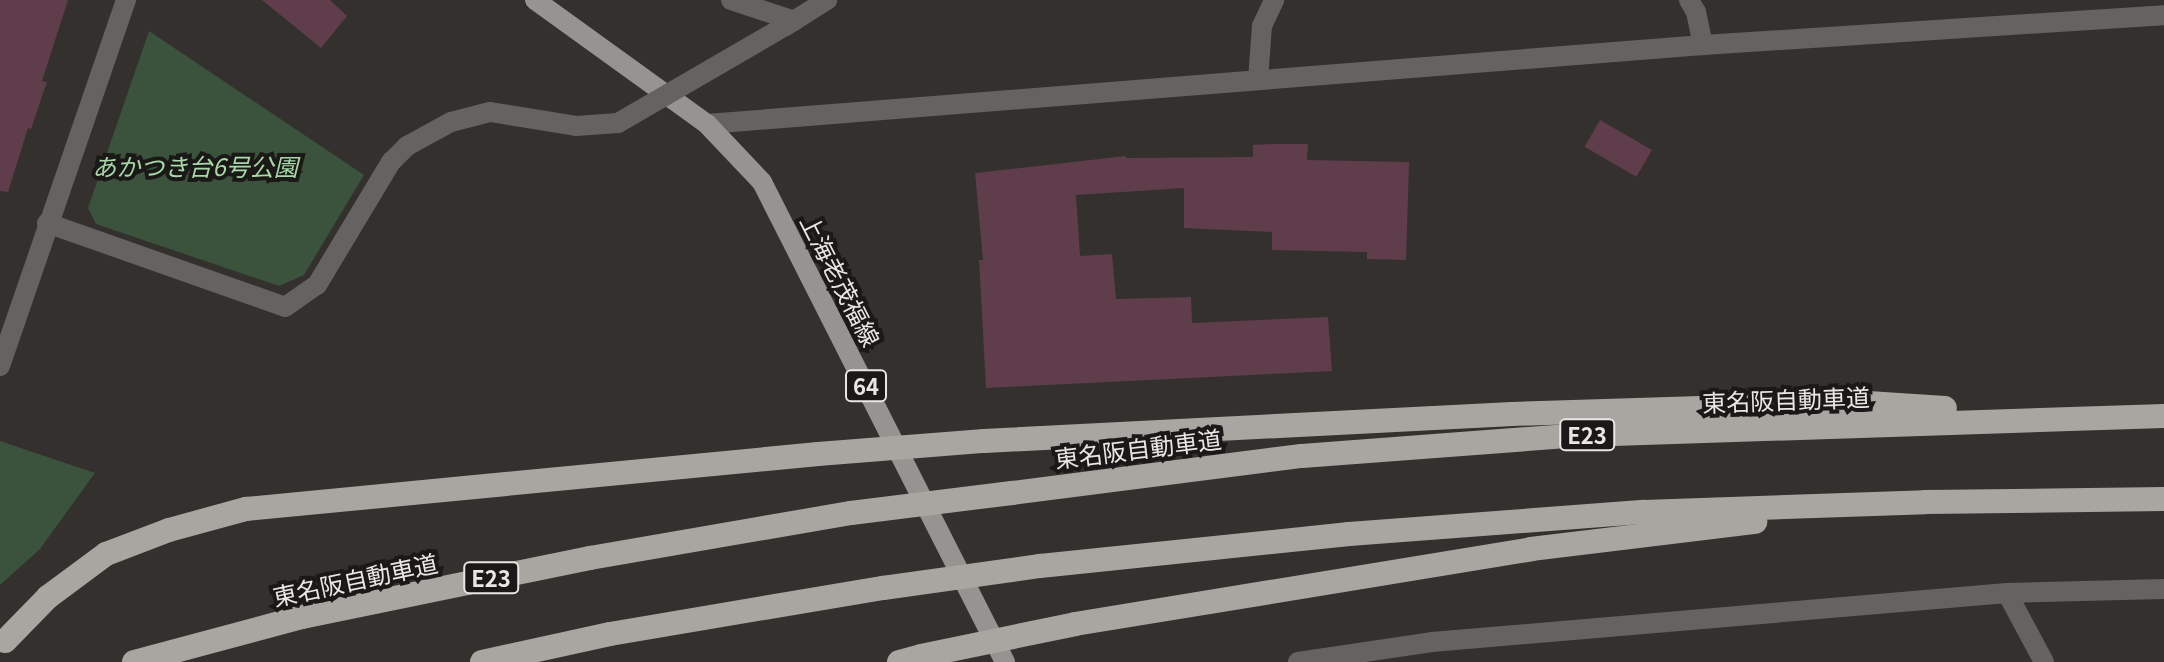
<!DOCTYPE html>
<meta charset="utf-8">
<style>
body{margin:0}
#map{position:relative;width:2164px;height:662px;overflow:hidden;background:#33302d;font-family:Georgia,"Noto Sans JP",serif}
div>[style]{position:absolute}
.green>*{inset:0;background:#3b523c}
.building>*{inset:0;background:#603d4b;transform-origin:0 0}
.minor>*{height:20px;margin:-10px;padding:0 10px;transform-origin:10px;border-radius:10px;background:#646361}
.tertiary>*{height:20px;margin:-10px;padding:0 10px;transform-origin:10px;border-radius:10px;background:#646361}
.primary>*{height:20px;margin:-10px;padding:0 10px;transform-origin:10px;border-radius:10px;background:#969390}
.motorway>*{height:24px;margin:-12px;padding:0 12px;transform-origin:12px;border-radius:12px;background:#a9a6a2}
.minor-bridge>*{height:20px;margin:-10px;padding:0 10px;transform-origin:10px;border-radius:10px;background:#646361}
.motorway-bridge>*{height:24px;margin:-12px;padding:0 12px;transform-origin:12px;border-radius:12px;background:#a9a6a2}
span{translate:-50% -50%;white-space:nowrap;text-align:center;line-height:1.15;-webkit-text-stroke:8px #1a1917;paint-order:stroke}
.shield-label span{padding:2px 6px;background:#1a1917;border:2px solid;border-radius:6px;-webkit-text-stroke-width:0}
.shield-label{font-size:22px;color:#e8e7e5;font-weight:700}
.park-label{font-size:24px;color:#a8d8a8;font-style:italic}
.street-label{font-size:24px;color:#e8e7e5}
</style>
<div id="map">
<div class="green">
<i style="clip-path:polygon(149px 31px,364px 175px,304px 275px,279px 286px,96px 224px,88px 208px)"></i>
<i style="clip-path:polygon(0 441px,95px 473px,40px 549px,0 585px)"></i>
</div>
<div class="building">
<i style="clip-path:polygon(0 0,68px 0,42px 81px,47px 82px,31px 129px,28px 128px,8px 192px,0 191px)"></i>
<i style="clip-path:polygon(262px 0,330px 0,347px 16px,321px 48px)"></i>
<i style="left:1600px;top:120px;width:60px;height:31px;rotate:30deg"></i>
<i style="clip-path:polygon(1271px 144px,1308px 144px,1307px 160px,1409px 162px,1406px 260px,1367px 259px,1367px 252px,1272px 250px,1272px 232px,1184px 228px,1184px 188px,1076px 195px,1080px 256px,1112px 254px,1116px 299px,1191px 297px,1192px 323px,1328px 317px,1332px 371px,986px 388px,979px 260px,983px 260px,975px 173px,1126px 156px,1126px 158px,1253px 157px,1253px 145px)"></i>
</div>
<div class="minor">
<i style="left:731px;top:0;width:67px;rotate:18.2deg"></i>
<i style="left:1689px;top:0;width:14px;rotate:60deg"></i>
<i style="left:1696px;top:12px;width:34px;rotate:78deg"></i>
<i style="left:784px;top:27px;width:51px;rotate:-32.1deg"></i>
<i style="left:1258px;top:80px;width:54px;rotate:-85.8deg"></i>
<i style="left:1262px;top:26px;width:29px;rotate:-65deg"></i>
<i style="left:47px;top:223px;width:252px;rotate:19.4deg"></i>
<i style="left:285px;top:307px;width:39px;rotate:-35deg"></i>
<i style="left:317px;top:285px;width:144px;rotate:-59deg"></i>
<i style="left:391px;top:162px;width:23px;rotate:-45deg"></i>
<i style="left:407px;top:146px;width:50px;rotate:-28.6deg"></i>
<i style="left:451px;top:122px;width:40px;rotate:-14.4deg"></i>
<i style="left:490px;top:112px;width:87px;rotate:9.2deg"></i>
<i style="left:576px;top:126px;width:42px;rotate:-4.1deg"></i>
<i style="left:0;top:366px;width:387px;rotate:-71deg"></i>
</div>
<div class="tertiary">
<i style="left:707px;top:124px;width:999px;rotate:-4.54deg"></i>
<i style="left:1703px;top:45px;width:462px;rotate:-3.7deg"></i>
<i style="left:2007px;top:593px;width:78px;rotate:61.8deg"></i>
<i style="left:1298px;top:662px;width:135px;rotate:-8.5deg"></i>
<i style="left:1432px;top:642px;width:577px;rotate:-4.87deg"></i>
<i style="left:2007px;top:593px;width:157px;rotate:-1.5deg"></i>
</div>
<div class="primary">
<i style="left:535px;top:0;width:212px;rotate:35.8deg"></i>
<i style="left:707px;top:124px;width:80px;rotate:46.5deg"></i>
<i style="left:762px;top:182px;width:538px;rotate:63.15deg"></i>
</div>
<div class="motorway">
<i style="left:984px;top:441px;width:529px;rotate:-2.93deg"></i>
<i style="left:1512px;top:414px;width:356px;rotate:-1.8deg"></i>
<i style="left:1868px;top:403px;width:77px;rotate:3.7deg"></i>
<i style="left:1012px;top:493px;width:292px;rotate:-7.3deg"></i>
<i style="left:1302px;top:456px;width:282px;rotate:-4.3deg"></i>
<i style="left:1583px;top:435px;width:581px;rotate:-1.87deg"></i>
<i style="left:1040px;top:566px;width:311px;rotate:-5.9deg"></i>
<i style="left:1349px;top:534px;width:296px;rotate:-4.3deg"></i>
<i style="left:1644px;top:512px;width:281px;rotate:-2deg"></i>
<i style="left:1925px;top:502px;width:239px;rotate:-0.7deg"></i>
<i style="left:1075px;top:624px;width:462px;rotate:-9.3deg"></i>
<i style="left:1531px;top:549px;width:226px;rotate:-6.9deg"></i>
<i style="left:5px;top:641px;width:62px;rotate:-45.7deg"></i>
<i style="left:48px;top:597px;width:72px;rotate:-36.6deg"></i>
<i style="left:106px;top:554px;width:67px;rotate:-20.9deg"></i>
<i style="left:169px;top:530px;width:80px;rotate:-15.3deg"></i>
<i style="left:246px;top:509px;width:575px;rotate:-5.49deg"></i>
<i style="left:134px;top:662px;width:174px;rotate:-15deg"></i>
<i style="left:302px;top:617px;width:294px;rotate:-11.6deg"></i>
<i style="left:590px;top:558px;width:265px;rotate:-9.8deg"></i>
<i style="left:482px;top:662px;width:131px;rotate:-12.3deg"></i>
<i style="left:610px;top:634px;width:277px;rotate:-9.6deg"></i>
<i style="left:899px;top:662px;width:23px;rotate:-15deg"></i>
</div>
<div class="minor-bridge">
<i style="left:618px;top:123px;width:187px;rotate:-30.1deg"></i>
</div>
<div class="motorway-bridge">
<i style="left:818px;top:454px;width:167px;rotate:-4.5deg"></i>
<i style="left:851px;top:513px;width:162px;rotate:-7.1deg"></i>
<i style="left:883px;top:588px;width:159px;rotate:-8deg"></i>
<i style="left:921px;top:656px;width:157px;rotate:-11.7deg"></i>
</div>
<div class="shield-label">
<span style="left:866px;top:386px">64</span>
<span style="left:1587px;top:435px">E23</span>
<span style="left:491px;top:578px">E23</span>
</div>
<div class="park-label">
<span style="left:195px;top:166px">あかつき台6号公園</span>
</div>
<div class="street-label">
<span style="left:841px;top:280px;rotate:63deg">上海老茂福線</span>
<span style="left:1786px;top:399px;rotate:-2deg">東名阪自動車道</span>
<span style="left:1138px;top:448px;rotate:-7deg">東名阪自動車道</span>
<span style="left:355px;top:579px;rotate:-12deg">東名阪自動車道</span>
</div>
</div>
